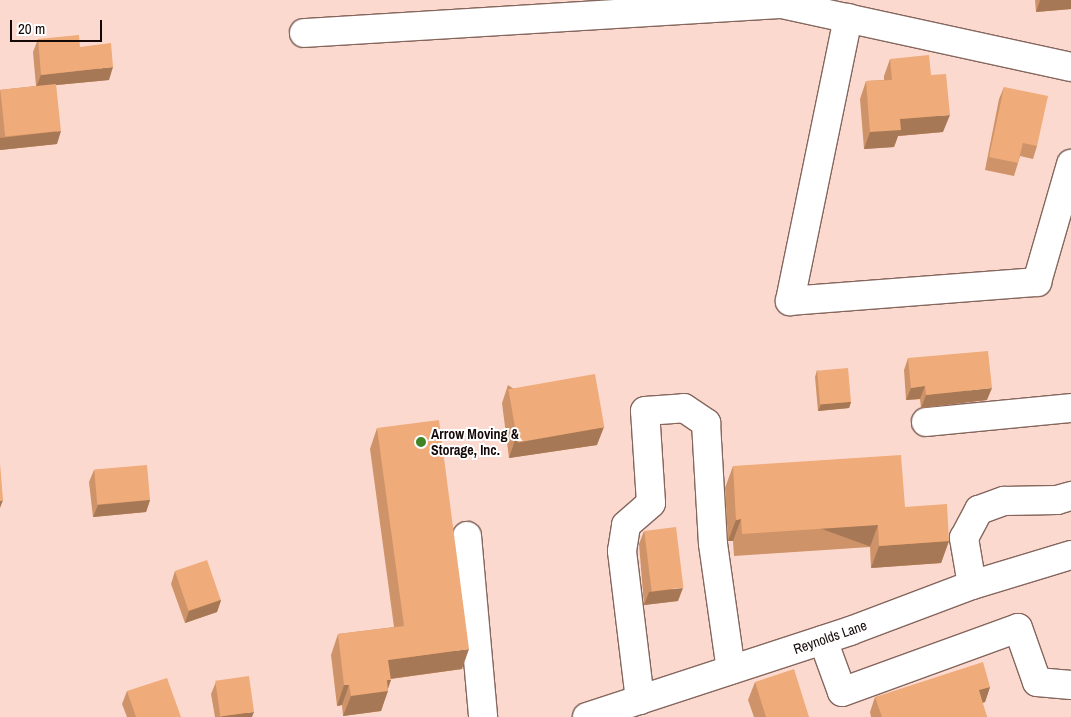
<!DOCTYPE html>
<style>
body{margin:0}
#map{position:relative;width:1071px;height:717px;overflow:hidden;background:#fcd9cf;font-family:"Archivo Narrow",sans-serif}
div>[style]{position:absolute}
.roads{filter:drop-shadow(1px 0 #84665d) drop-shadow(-1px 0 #84665d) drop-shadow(0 1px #84665d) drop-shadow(0 -1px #84665d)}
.minor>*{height:28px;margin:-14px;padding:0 14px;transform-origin:14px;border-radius:14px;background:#fff}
.wall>*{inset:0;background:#ce9368}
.shaded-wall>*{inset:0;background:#a77855;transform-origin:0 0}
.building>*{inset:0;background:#efab79;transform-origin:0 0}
.dots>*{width:14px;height:14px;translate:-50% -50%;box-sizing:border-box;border:2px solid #fff;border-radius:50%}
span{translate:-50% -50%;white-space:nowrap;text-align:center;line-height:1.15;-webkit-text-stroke:4px #fff;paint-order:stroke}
.poi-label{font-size:14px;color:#140906;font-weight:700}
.left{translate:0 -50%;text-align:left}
.street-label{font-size:14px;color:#140906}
.scale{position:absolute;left:10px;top:20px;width:92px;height:22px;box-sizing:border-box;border:2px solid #140906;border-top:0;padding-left:6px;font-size:15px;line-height:18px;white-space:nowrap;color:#140906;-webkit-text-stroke:4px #fff;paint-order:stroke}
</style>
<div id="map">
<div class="roads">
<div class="minor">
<i style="left:848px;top:18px;width:289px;rotate:101.6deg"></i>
<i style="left:790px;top:301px;width:248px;rotate:-4.4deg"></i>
<i style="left:1037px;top:282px;width:123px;rotate:-73.9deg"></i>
<i style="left:304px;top:33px;width:479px;rotate:-3.5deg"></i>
<i style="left:782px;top:4px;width:296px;rotate:12.3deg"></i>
<i style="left:926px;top:422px;width:146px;rotate:-5.5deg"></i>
<i style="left:467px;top:536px;width:182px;rotate:84.9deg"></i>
<i style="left:972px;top:585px;width:48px;rotate:-99.7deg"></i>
<i style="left:964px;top:538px;width:32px;rotate:-62deg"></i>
<i style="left:979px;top:510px;width:27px;rotate:-20deg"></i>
<i style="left:1004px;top:501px;width:53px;rotate:-1.1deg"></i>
<i style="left:1057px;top:500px;width:15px;rotate:-16deg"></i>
<i style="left:823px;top:640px;width:55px;rotate:69.9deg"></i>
<i style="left:842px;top:692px;width:187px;rotate:-20deg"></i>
<i style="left:1018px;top:628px;width:57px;rotate:70.6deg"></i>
<i style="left:1037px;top:682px;width:34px;rotate:5deg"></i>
<i style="left:640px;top:700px;width:150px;rotate:-96.9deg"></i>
<i style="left:622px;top:551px;width:26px;rotate:-81deg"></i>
<i style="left:626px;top:525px;width:33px;rotate:-41deg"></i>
<i style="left:651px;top:503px;width:92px;rotate:-93.7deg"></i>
<i style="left:645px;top:411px;width:39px;rotate:-4deg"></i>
<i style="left:684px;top:408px;width:27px;rotate:34deg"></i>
<i style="left:706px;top:423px;width:121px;rotate:86.7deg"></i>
<i style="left:713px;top:544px;width:127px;rotate:81.9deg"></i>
<i style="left:587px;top:717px;width:277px;rotate:-18.1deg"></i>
<i style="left:850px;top:631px;width:130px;rotate:-20.7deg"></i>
<i style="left:972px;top:585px;width:103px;rotate:-16.9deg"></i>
</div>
</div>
<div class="wall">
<i style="clip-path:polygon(1035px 0,1071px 0,1071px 9px,1036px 12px)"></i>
<i style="clip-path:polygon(38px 39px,80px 47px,109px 80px,56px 85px,57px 144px,0 150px,0 90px,36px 86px,33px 52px)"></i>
<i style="clip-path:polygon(890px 59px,931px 75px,943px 132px,898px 136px,894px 147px,864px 149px,860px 99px,866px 81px,884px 80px,884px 76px)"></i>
<i style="clip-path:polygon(1004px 87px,1037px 146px,1033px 159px,1020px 156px,1018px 163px,1014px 176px,985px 170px,999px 99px)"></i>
<i style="clip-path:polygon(908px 358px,987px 400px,921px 408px,920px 399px,906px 400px,904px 370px)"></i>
<i style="clip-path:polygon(817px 370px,851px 402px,849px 408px,818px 411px,815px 377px)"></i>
<i style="clip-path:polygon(508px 385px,597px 445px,509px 458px,502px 403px)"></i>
<i style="clip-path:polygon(377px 428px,462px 669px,391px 679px,381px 711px,343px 716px,342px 705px,337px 706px,331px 655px,338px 634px,394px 627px,370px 449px)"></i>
<i style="clip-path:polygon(733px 466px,905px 507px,949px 541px,941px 563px,871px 568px,870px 547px,734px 556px,733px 541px,728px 541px,725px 488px)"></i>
<i style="clip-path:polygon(94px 470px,150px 500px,146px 512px,93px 517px,89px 482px)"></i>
<i style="clip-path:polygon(644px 531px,678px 601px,644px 605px,639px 544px)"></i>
<i style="clip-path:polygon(175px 571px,221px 600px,217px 612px,185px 623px,171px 584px)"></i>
<i style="clip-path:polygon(216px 682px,252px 717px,215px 717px,211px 694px)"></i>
<i style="clip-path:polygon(755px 682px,809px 717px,754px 717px,748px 700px)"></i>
<i style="clip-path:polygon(990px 687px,985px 702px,982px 703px,987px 717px,871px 717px,870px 712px,875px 697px)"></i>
<i style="clip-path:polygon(127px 691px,181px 717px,127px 717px,122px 704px)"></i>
</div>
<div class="shaded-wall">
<i style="clip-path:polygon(1040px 0,1071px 0,1071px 9px,1036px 12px)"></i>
<i style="clip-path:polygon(113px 67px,109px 80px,36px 87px,41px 75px)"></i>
<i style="clip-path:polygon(950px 115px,943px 132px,898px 136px,894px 147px,864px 149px,870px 132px,900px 119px)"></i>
<i style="clip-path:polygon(61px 131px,57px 144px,0 150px,0 138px)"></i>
<i style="clip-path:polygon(925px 386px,920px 399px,906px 400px,911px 388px)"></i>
<i style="clip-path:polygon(992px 388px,987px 400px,921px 408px,926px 395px)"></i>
<i style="clip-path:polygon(851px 402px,849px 408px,818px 411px,821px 404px)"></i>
<i style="clip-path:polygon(604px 427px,597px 445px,509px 458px,515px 440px)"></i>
<i style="clip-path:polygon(3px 500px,0 508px,0 501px)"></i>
<i style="clip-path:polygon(150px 500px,146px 512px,93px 517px,98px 505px)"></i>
<i style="clip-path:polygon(741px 519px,733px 541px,728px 541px,736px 520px)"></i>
<i style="left:878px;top:525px;width:23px;height:136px;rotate:110deg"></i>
<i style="clip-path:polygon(949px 541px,941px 563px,871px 568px,879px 546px)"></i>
<i style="clip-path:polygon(683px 588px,678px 601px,644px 605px,649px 592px)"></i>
<i style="clip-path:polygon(221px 600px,217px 612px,185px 623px,189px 611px)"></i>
<i style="clip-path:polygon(469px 649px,462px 669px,381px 680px,388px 660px)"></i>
<i style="clip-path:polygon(387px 680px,391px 680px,387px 691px,388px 691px,381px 711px,343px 716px,351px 696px)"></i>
<i style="clip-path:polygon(344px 685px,349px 685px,342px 705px,337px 706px)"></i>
<i style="clip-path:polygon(990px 687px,985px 702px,973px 706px,979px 690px)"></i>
<i style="clip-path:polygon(254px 712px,252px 717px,221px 717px,222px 716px)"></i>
</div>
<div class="building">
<i style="clip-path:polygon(79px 35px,80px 47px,111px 43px,113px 67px,41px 75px,38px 39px)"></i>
<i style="clip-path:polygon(929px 55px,931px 75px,946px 74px,950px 115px,900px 119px,901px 130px,870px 132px,866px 81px,892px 80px,890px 59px)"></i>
<i style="left:56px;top:84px;width:47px;height:56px;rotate:84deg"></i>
<i style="clip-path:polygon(1004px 87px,1048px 96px,1037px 146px,1023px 143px,1018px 163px,989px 157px)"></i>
<i style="clip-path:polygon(988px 351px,992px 388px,926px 395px,925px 386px,911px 388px,908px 358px)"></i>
<i style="left:848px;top:368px;width:34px;height:31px;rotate:85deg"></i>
<i style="left:595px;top:374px;width:54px;height:88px;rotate:80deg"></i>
<i style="clip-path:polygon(439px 420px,469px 649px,388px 660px,391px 680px,387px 680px,388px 691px,351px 696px,349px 685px,344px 685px,338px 634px,404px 626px,377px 428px)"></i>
<i style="clip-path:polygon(901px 455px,905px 507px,947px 504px,949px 541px,879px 546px,878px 525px,742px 534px,741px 519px,736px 520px,733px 466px)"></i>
<i style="clip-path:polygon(0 463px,3px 500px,0 501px)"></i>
<i style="left:147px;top:465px;width:35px;height:53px;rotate:85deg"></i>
<i style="left:676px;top:527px;width:61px;height:32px;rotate:83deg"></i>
<i style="left:207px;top:560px;width:42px;height:34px;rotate:71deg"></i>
<i style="clip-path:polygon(983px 662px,990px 687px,979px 690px,987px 717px,882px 717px,875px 697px)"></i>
<i style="clip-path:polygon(794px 669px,809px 717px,766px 717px,755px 682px)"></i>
<i style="left:249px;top:676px;width:36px;height:34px;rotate:82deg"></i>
<i style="clip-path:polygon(167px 678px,181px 717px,136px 717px,127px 691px)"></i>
</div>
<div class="dots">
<i style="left:421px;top:442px;background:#408428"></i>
</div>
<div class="poi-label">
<span class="left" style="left:431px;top:442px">Arrow Moving &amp;<br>Storage, Inc.</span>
</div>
<div class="street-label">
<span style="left:830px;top:637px;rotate:-19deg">Reynolds Lane</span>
</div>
<div class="scale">20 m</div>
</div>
